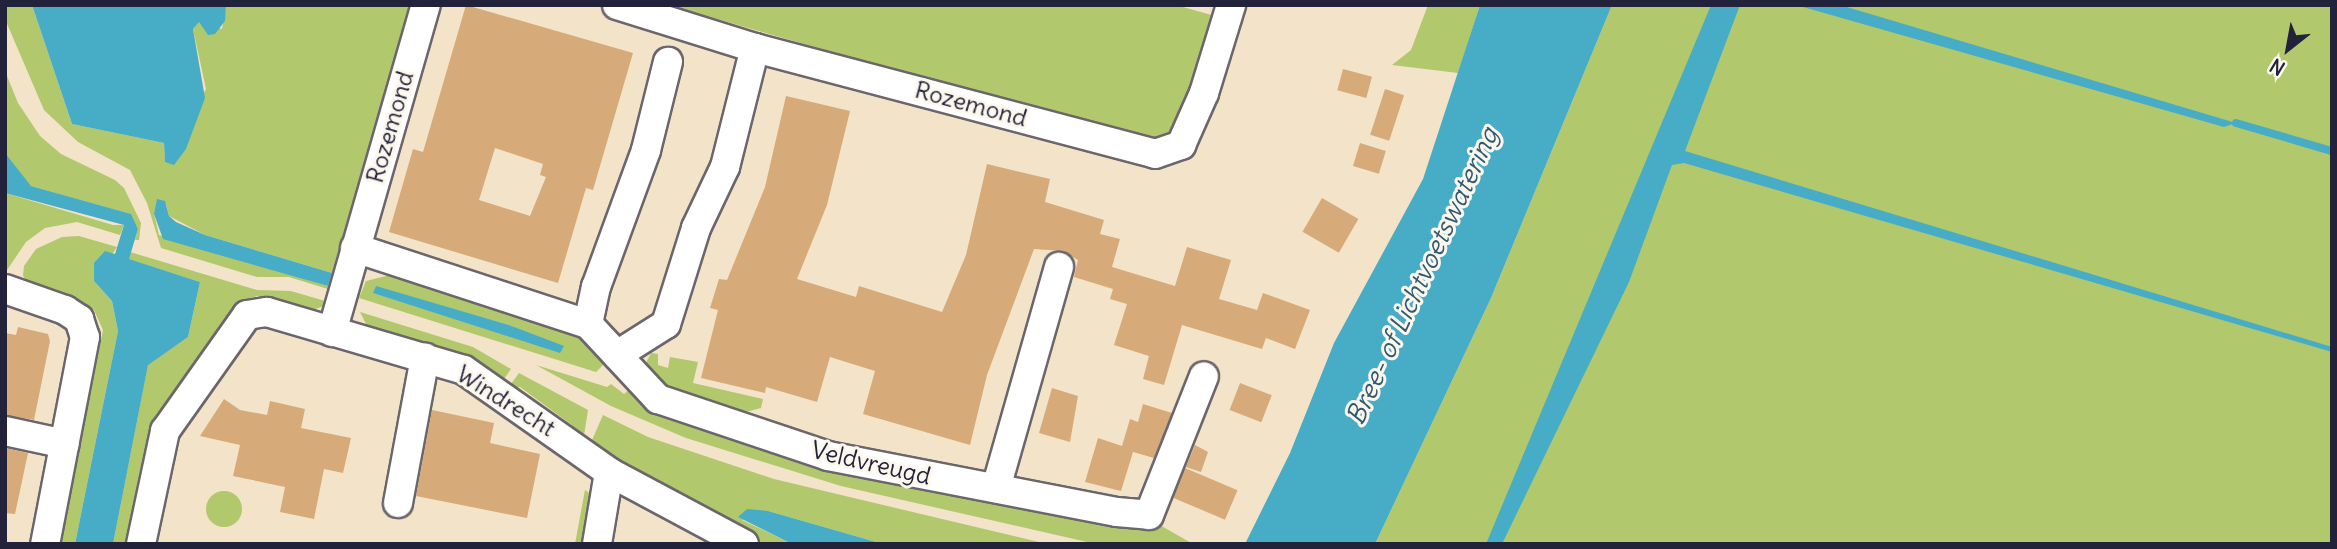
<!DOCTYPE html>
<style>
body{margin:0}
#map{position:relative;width:2337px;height:549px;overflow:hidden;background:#f3e3c8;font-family:Delius,sans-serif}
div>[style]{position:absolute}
.green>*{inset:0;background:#b2c86c}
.round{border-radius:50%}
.water>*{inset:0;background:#47acc6}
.stream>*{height:8px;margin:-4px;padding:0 4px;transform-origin:4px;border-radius:4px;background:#47acc6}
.building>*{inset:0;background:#d6ab79;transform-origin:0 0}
.roads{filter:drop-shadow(2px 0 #6b666c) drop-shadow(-2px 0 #6b666c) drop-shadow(0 2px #6b666c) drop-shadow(0 -2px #6b666c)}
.minor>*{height:28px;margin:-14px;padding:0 14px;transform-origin:14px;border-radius:14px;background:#fff}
span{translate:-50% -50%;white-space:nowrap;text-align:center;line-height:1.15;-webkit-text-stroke:6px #fbf7ec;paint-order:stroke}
.street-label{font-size:24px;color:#22223b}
.water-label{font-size:26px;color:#315973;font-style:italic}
.frame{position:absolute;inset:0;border:7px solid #22223b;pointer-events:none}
.north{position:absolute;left:2253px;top:14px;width:70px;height:70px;-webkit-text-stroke:5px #fbf7ec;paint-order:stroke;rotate:211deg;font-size:19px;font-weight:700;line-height:28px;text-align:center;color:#22223b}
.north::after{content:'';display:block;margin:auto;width:24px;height:32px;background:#22223b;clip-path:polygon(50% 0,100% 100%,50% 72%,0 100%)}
</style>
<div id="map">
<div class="green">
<i style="clip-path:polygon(5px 5px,32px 5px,72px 124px,164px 143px,165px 161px,206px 89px,193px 29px,199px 21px,222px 29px,226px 5px,420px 5px,350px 236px,343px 235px,332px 273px,205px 235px,169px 216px,166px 204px,154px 214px,159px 235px,328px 286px,328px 289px,289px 277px,257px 277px,161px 248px,147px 203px,130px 170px,78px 142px,44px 110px,5px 19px)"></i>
<i style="clip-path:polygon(668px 5px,1176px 5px,1215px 16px,1182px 122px,1167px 136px,1147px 142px)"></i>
<i style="clip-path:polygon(1428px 5px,1480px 5px,1458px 73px,1392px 65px,1411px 50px)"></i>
<i style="clip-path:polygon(1612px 5px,2332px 5px,2332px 544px,1375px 544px,1491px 298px)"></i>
<i style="clip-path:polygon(5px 71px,18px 103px,40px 136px,61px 154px,115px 180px,124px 188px,141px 223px,139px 240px,135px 240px,138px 229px,130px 214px,31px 186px,14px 170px,5px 153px)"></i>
<i style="clip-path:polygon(5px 193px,113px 225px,124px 225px,120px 235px,77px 222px,45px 228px,26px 242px,5px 273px)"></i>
<i style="clip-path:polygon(79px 236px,117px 247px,94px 281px,112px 301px,118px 331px,75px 544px,60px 544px,103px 330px,94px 310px,79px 300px,30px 285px,23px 276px,24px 266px,36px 249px,62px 237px)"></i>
<i style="clip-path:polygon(130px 252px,257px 290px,291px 291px,325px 301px,324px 306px,307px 312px,257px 296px,244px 300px,154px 431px,130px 544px,113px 544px,148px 364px,188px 337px,200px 282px,128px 259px)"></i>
<i style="clip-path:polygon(evenodd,390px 275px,566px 327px,606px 362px,596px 372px,359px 298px,366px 281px,390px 275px,376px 287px,509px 325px,563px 347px,560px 352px,374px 293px,376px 287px)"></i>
<i style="clip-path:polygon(360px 312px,473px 347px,511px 369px,502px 382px,369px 330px)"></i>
<i style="clip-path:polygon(651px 353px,658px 354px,658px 365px,668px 368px,670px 357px,698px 362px,693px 383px,763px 399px,761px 408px,742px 413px,667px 390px,644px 367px)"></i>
<i style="clip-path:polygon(536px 365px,607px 387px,611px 384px,624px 394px,631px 388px,658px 411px,1151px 520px,1193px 544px,1096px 544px,841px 486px,686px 438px,611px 406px)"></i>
<i style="clip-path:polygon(519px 373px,588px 410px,583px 442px,572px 425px,520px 387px,508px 388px)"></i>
<i style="clip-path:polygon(603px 415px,648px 437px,774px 479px,1047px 544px,883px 544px,768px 511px,742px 520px,792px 544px,759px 544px,608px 452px,599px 453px,589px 447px)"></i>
<i style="clip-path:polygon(585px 490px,594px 496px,587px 544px,575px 544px)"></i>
<i class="round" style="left:206px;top:491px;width:36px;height:36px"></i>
</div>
<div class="water">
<i style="clip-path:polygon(32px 5px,226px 5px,225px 21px,215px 34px,208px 35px,199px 22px,193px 29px,205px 98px,186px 149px,174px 165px,165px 162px,164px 143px,72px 124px)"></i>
<i style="clip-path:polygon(1480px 5px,1612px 5px,1491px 298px,1375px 544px,1245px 544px,1290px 453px,1334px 343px,1423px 179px)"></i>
<i style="clip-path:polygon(1711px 5px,1740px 5px,1685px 151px,2332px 347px,2332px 352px,1684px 163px,1672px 165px,1629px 282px,1502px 544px,1486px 544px)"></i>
<i style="clip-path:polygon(1796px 5px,1840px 5px,2236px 123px,2224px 127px)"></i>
<i style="clip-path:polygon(5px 153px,31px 186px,131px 214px,138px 229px,129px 259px,200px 282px,188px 337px,148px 365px,113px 544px,75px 544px,118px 331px,112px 301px,94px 281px,94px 263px,105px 251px,115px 254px,124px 225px,5px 193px)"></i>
<i style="clip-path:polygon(157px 199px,165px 201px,169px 216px,176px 222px,205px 235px,332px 273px,328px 286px,163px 239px,154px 214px)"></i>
<i style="clip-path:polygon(376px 286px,509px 325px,564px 346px,560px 353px,373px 293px)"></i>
<i style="clip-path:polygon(747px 509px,768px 511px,883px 544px,792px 544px,738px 517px)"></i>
</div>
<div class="stream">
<i style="left:2236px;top:123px;width:100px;rotate:16.3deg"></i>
</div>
<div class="building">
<i style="clip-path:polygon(evenodd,466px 5px,633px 53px,593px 190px,586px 188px,558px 283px,389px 232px,413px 149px,423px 152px,466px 5px,495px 148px,543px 164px,540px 175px,546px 177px,530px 216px,479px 200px,495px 148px)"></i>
<i style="left:1343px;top:69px;width:30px;height:22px;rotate:15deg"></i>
<i style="left:1385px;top:89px;width:20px;height:48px;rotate:18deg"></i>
<i style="clip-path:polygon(786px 96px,850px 111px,827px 205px,797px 279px,856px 297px,859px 286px,942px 312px,966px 255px,987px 164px,1050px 179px,1045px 202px,1104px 220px,1100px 234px,1120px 239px,1112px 267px,1175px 286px,1187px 247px,1231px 260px,1219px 299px,1257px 310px,1263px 293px,1310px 310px,1295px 349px,1266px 338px,1262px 349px,1182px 325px,1164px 385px,1143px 379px,1149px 356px,1114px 345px,1127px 304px,1110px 299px,1113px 289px,1074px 277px,1078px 260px,1063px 251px,1034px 249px,987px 375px,970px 445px,863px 414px,875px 371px,830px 357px,817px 402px,766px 387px,765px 393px,701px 378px,718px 310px,710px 308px,719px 279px,727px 280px,765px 187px)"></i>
<i style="left:1360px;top:143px;width:27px;height:24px;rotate:17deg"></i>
<i style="left:1322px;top:198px;width:42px;height:39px;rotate:30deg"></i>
<i style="clip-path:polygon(18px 327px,48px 334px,50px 341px,34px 420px,5px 415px,5px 333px,16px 335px)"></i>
<i style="left:1240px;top:383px;width:34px;height:29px;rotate:21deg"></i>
<i style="clip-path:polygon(1052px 388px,1078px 396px,1070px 442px,1039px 433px)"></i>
<i style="clip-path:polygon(224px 399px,240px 410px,267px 415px,270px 401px,305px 409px,301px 428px,351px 438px,343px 473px,324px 469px,314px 519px,280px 512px,285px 487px,233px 476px,240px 445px,200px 436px)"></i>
<i style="clip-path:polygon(1143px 404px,1172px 413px,1154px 458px,1133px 452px,1121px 491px,1085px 482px,1098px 438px,1122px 446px,1130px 419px,1138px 422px)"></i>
<i style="clip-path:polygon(432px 410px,494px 423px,490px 443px,540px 454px,527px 518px,416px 496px)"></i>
<i style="clip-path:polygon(1195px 445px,1208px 452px,1201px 472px,1186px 467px)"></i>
<i style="clip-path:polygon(5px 448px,28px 453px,15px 514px,5px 513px)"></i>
<i style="left:1185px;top:468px;width:57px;height:32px;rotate:23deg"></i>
</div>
<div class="roads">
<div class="minor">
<i style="left:617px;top:5px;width:145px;rotate:17.3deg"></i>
<i style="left:755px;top:48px;width:414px;rotate:14.8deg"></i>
<i style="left:1155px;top:154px;width:28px;rotate:-19deg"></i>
<i style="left:1181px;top:145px;width:57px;rotate:-66.1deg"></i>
<i style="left:1204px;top:93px;width:92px;rotate:-72.9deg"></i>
<i style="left:355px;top:248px;width:245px;rotate:18.1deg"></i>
<i style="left:588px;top:324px;width:103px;rotate:47deg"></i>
<i style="left:658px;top:399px;width:179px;rotate:18.5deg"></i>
<i style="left:828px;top:456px;width:294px;rotate:11deg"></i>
<i style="left:1117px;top:512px;width:32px;rotate:5deg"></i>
<i style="left:1149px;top:515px;width:149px;rotate:-68.4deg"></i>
<i style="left:5px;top:289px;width:64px;rotate:19.3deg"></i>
<i style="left:65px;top:310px;width:17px;rotate:33deg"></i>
<i style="left:79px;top:319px;width:19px;rotate:72deg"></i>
<i style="left:85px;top:337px;width:211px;rotate:100.9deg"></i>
<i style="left:588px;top:324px;width:38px;rotate:-78deg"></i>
<i style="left:596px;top:287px;width:146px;rotate:-69.9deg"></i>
<i style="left:646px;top:150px;width:91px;rotate:-76deg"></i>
<i style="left:332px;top:332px;width:340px;rotate:-74deg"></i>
<i style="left:617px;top:355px;width:58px;rotate:-32.3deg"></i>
<i style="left:666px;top:324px;width:101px;rotate:-72.6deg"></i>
<i style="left:696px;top:228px;width:68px;rotate:-64.6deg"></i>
<i style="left:725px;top:167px;width:123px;rotate:-75.9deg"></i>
<i style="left:5px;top:431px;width:61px;rotate:12.2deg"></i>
<i style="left:996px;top:488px;width:230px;rotate:-74.1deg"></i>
<i style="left:398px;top:503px;width:148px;rotate:-79.5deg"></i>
<i style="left:141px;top:544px;width:116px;rotate:-78deg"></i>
<i style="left:165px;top:431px;width:142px;rotate:-54.7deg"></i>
<i style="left:247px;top:315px;width:20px;rotate:-9deg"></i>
<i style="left:267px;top:312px;width:205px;rotate:16.4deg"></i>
<i style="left:464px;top:370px;width:177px;rotate:35.1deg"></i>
<i style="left:609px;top:472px;width:153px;rotate:28.1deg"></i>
<i style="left:597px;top:544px;width:73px;rotate:-80.5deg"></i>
</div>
</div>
<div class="street-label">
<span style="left:971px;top:104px;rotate:15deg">Rozemond</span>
<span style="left:390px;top:127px;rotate:-74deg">Rozemond</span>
<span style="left:506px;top:401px;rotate:32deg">Windrecht</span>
<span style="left:871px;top:463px;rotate:13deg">Veldvreugd</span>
</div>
<div class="water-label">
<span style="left:1422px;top:276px;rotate:-65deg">Bree- of Lichtvoetswatering</span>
</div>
<div class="frame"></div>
<div class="north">N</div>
</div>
